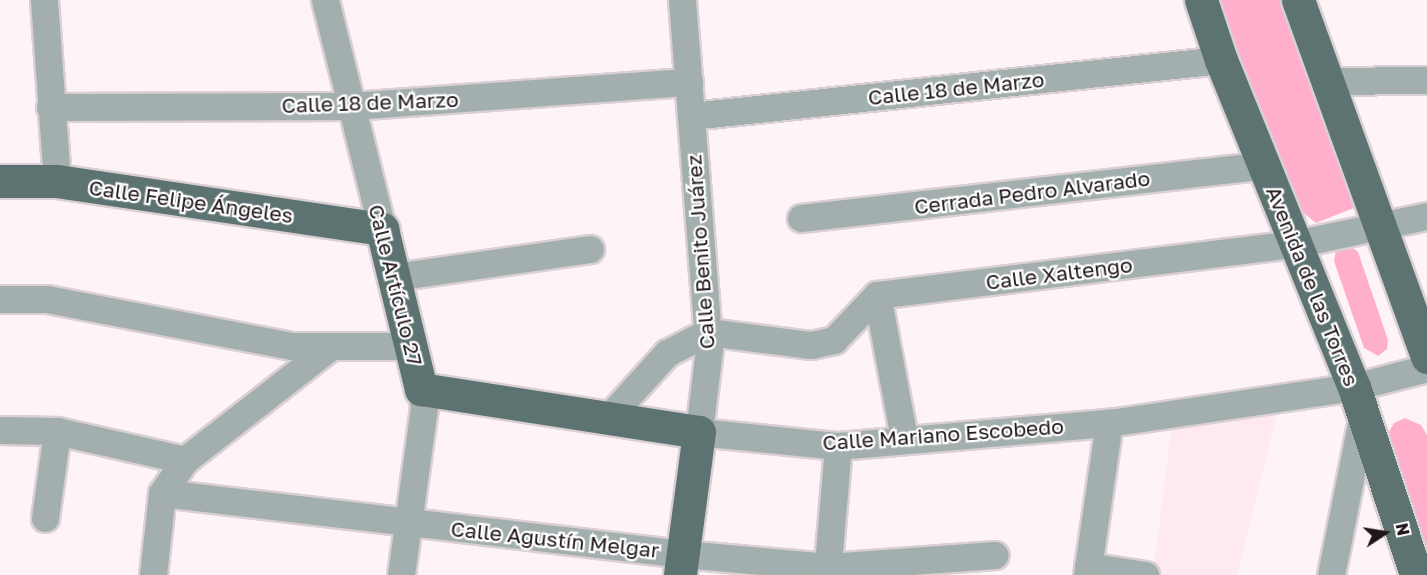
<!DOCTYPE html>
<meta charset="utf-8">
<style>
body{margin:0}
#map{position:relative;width:1427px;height:575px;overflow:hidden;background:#fef4f7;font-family:"Golos Text",sans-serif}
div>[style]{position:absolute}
.built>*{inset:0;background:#fee9f0}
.green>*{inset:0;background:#ffafcc}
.roads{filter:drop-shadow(2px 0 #dad0d3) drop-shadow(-2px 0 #dad0d3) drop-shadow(0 2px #dad0d3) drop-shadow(0 -2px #dad0d3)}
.minor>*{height:27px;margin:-13.5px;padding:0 13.5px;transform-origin:13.5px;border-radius:13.5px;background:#a3afae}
.major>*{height:33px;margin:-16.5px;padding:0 16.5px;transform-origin:16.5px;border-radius:16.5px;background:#5d7372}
span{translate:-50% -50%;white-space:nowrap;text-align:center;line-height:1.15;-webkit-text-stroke:4.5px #fff;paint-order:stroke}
.street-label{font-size:21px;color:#1f1619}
.north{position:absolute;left:1355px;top:503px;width:60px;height:60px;-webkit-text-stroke:4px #fff;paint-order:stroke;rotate:78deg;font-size:16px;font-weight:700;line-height:24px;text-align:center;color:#1f1619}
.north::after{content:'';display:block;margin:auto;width:21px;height:27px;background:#1f1619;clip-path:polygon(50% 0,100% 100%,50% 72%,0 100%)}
</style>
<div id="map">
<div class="built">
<i style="clip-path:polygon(1278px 410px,1237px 575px,1153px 575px,1171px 432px,1187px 418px)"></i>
</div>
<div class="green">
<i style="clip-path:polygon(1214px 0,1292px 0,1366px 203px,1316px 223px,1287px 199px)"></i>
<i style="clip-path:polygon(1349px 245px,1358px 252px,1388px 340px,1387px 349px,1378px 356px,1364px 348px,1334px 261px,1336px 250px)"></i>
<i style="clip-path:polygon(1405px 418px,1421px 425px,1427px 435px,1427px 567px,1386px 437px,1394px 423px)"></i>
</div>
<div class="roads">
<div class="minor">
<i style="left:44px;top:0;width:181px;rotate:85.9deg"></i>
<i style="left:325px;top:0;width:236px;rotate:76deg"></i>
<i style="left:682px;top:0;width:350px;rotate:85.6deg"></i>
<i style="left:709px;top:349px;width:84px;rotate:96.9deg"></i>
<i style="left:699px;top:432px;width:140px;rotate:5.8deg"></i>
<i style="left:838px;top:446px;width:272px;rotate:-4.9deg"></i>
<i style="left:1109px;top:423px;width:248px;rotate:-8.4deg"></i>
<i style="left:1354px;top:387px;width:75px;rotate:-14.6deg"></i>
<i style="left:1327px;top:81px;width:100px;rotate:-0.6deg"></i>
<i style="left:50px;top:107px;width:301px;rotate:-0.2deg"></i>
<i style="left:351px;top:106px;width:339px;rotate:-4.1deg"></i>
<i style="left:691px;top:116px;width:533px;rotate:-6.03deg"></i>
<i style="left:801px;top:218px;width:466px;rotate:-6.5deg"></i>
<i style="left:394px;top:277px;width:198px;rotate:-8.1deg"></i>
<i style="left:877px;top:295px;width:146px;rotate:79.3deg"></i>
<i style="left:0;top:299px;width:47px"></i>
<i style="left:47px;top:299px;width:249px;rotate:10.9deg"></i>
<i style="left:292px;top:346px;width:120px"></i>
<i style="left:608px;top:418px;width:88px;rotate:-47.8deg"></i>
<i style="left:667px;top:353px;width:46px;rotate:-27.1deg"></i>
<i style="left:708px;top:332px;width:104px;rotate:7.2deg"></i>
<i style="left:811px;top:345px;width:24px;rotate:-12deg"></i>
<i style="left:834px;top:340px;width:62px;rotate:-46.3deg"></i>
<i style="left:877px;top:295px;width:421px;rotate:-7deg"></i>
<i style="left:1295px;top:244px;width:135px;rotate:-12deg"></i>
<i style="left:0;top:430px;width:57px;rotate:1deg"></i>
<i style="left:57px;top:431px;width:131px;rotate:12.8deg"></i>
<i style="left:162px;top:493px;width:525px;rotate:6.68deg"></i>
<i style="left:683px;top:554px;width:146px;rotate:5.1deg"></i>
<i style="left:828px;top:567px;width:167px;rotate:-4.1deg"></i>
<i style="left:45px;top:518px;width:88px;rotate:-82.1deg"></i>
<i style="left:1088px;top:566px;width:58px;rotate:9deg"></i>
<i style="left:153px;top:575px;width:82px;rotate:-83.7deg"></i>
<i style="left:162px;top:493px;width:40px;rotate:-55.1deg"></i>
<i style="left:185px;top:460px;width:182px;rotate:-37.9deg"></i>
<i style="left:401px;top:575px;width:171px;rotate:-82.2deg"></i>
<i style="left:424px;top:406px;width:17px;rotate:-100deg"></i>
<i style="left:827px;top:575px;width:129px;rotate:-85.1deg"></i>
<i style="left:1087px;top:575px;width:154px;rotate:-81.8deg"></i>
<i style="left:1331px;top:575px;width:165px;rotate:-78.8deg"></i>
</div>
<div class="major">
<i style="left:1201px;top:0;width:63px;rotate:71.6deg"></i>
<i style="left:1221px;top:60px;width:353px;rotate:67.9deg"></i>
<i style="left:1354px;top:387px;width:198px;rotate:71.7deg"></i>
<i style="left:1298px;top:0;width:380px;rotate:70.1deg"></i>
<i style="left:0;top:181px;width:57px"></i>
<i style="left:57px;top:181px;width:329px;rotate:8.4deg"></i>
<i style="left:382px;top:229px;width:165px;rotate:76.3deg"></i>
<i style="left:421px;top:389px;width:281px;rotate:8.8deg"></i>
<i style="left:699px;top:432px;width:144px;rotate:97.6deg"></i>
</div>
</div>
<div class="street-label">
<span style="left:956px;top:88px;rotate:-6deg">Calle 18 de Marzo</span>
<span style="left:370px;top:102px;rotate:-2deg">Calle 18 de Marzo</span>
<span style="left:1032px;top:192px;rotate:-7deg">Cerrada Pedro Alvarado</span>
<span style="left:191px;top:201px;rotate:8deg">Calle Felipe Ángeles</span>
<span style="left:700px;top:252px;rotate:-94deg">Calle Benito Juárez</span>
<span style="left:1059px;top:273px;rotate:-7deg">Calle Xaltengo</span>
<span style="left:396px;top:285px;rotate:76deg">Calle Artículo 27</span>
<span style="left:1313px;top:286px;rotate:68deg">Avenida de las Torres</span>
<span style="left:943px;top:434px;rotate:-4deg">Calle Mariano Escobedo</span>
<span style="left:555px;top:539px;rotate:6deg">Calle Agustín Melgar</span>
</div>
<div class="north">N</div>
</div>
